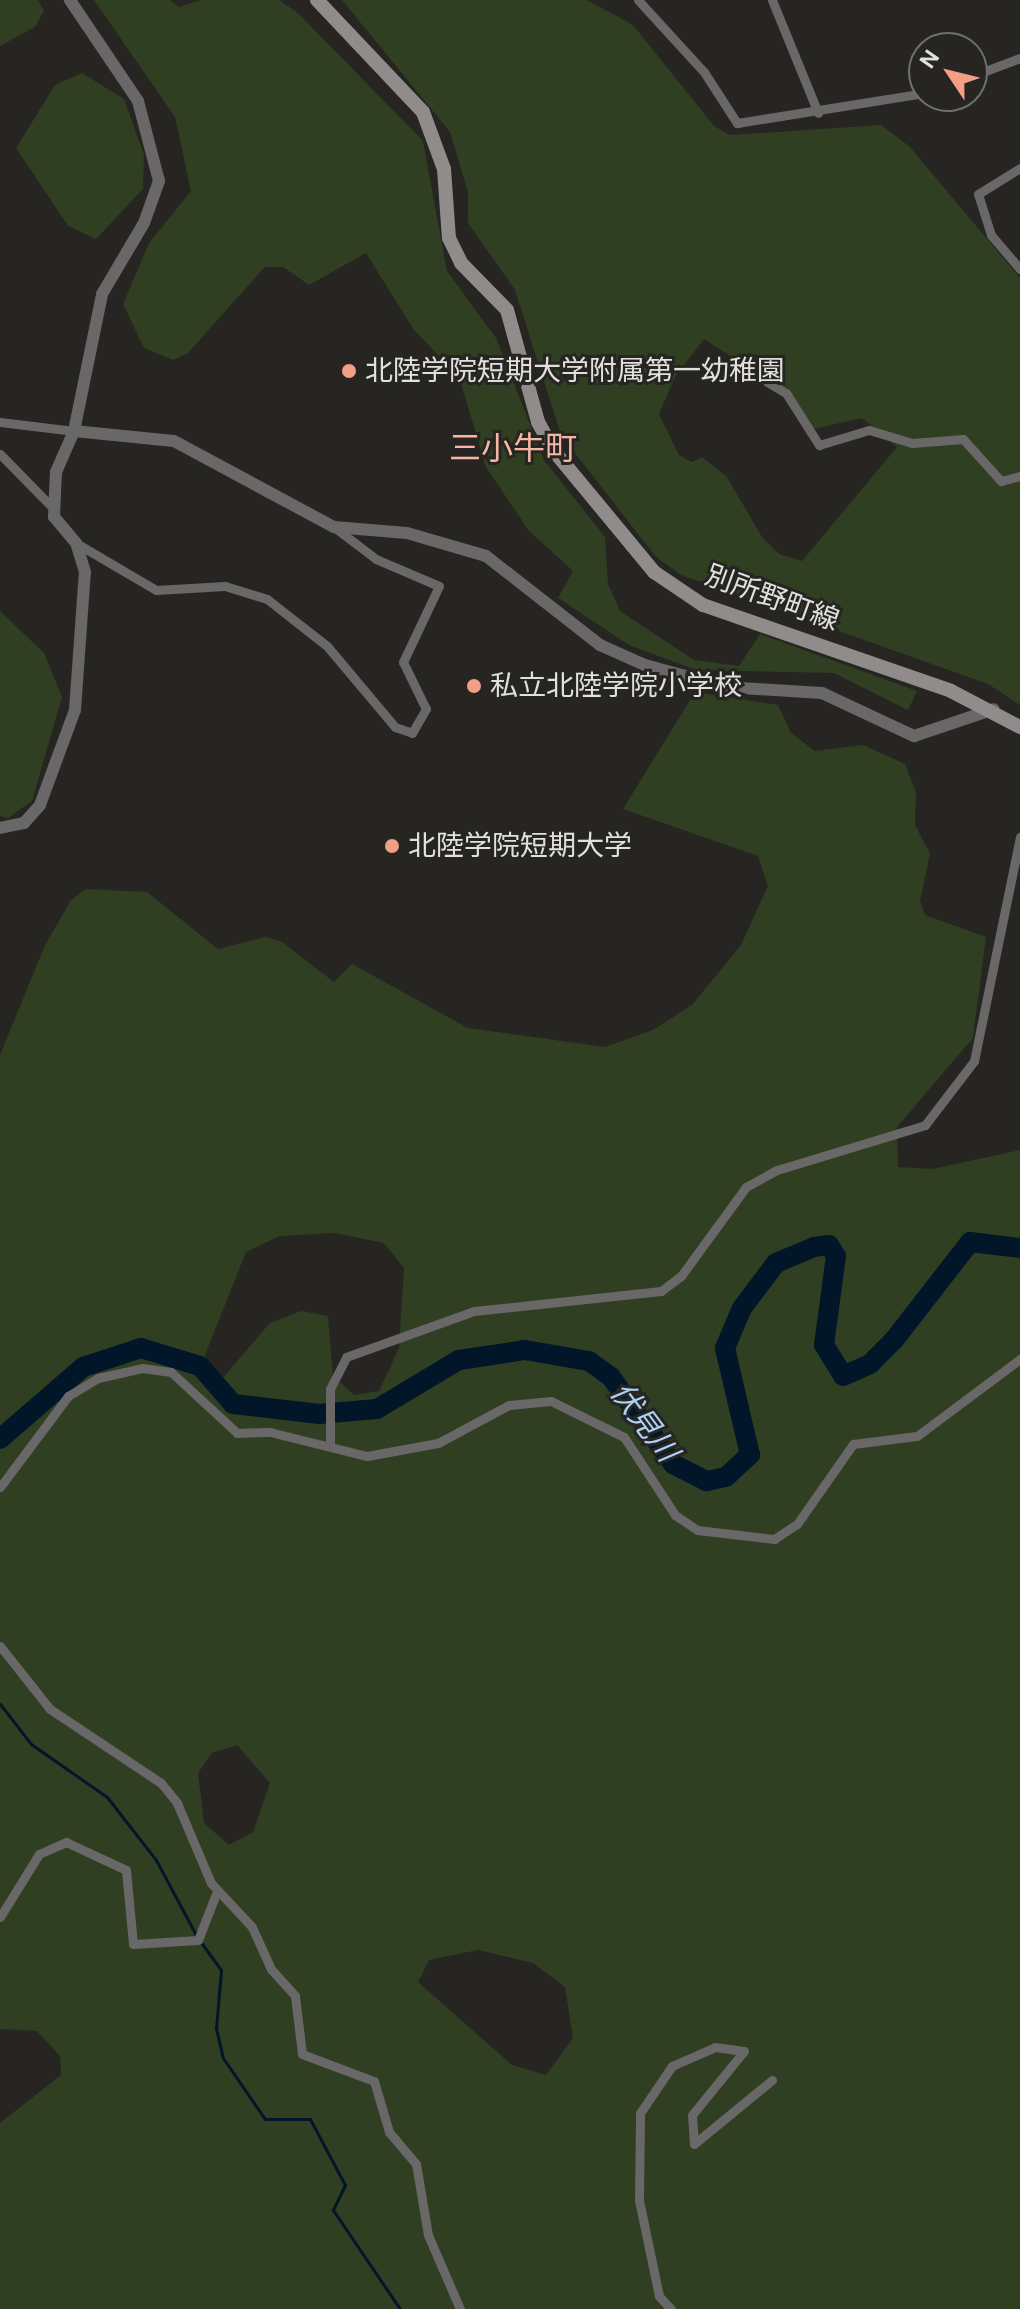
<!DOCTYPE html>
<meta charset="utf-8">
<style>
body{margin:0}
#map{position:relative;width:1020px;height:2309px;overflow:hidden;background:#262521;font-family:"DM Sans","Noto Sans JP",sans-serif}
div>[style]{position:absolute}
.green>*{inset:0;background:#303e22}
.stream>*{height:3px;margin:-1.5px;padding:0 1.5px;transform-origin:1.5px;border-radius:1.5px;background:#02162a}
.river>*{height:20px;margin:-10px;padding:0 10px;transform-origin:10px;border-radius:10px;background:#02162a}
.minor>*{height:9px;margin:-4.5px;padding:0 4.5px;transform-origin:4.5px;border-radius:4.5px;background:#696767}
.tertiary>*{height:12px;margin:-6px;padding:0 6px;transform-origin:6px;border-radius:6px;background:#696767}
.secondary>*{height:14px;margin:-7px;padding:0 7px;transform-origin:7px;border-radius:7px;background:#908c8c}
.dots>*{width:22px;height:22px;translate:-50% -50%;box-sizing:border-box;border:4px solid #262521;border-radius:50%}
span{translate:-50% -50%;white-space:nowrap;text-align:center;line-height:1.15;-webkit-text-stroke:6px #262521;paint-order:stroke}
.poi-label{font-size:28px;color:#e1e0dd}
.left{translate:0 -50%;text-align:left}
.street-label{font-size:28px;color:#e1e0dd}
.water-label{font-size:30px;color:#acd2f7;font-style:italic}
.quarter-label{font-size:32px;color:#f7b6a3}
.north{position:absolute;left:908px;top:32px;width:80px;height:80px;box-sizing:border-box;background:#262521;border:2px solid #71706c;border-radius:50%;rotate:305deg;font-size:22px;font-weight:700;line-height:32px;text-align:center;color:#e1e0dd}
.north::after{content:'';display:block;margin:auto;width:28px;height:36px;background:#f39f85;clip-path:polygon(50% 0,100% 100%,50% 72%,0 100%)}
</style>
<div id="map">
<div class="green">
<i style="clip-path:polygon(0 0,38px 0,44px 11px,35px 27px,0 46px)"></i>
<i style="clip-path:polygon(94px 0,170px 0,179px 7px,201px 0,279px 0,298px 13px,423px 141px,447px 271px,496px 338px,544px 460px,605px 537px,608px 584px,620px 611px,694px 660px,739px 666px,760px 634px,917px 691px,908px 710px,834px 673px,696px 670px,629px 645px,558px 598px,573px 571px,529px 531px,486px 467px,459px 377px,414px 330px,366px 253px,309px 285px,283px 267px,265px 267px,188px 353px,173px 360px,144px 348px,123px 304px,149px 243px,191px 191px,175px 117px)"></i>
<i style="clip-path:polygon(evenodd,342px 0,587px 0,633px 25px,714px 126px,730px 135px,881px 125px,909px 146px,1020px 278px,1020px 705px,988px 684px,681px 575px,656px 557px,561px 435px,515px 290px,468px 223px,468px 192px,450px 132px,342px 0,704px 339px,779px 387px,814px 429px,862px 418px,897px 447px,802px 561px,779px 554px,762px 537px,727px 477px,702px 457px,692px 462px,679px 455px,659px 414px,675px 377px,704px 339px)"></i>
<i style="clip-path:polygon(82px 73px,124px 99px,144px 155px,143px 189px,96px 239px,68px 226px,16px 148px,55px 85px)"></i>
<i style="clip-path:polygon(0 611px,44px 653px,62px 697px,32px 801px,8px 818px,0 816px)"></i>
<i style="clip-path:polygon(evenodd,695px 692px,778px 705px,791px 733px,815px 751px,863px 745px,905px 764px,916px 792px,915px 825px,930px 854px,920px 901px,925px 915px,986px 937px,973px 1038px,897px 1127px,898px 1167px,932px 1169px,1020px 1150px,1020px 2309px,0 2309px,0 2123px,61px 2075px,60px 2056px,37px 2031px,0 2029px,0 1055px,45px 945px,71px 900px,86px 889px,147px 892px,218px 949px,266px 937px,282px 942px,334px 982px,352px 964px,468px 1028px,605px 1047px,653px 1030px,692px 1005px,741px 945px,768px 886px,758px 856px,623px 809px,695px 692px,335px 1233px,384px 1243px,404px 1268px,399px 1348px,379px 1391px,354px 1395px,333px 1376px,328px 1316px,301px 1311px,270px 1323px,220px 1381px,205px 1355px,246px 1252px,280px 1236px,335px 1233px,695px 692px,237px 1745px,270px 1783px,253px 1832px,229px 1845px,204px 1823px,198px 1773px,212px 1753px,237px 1745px,695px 692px,478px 1950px,533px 1963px,565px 1987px,573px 2038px,546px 2075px,512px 2065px,418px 1982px,429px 1960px,478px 1950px)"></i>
</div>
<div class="stream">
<i style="left:0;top:1704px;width:51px;rotate:52.2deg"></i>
<i style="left:31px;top:1744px;width:93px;rotate:34.9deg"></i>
<i style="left:107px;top:1797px;width:80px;rotate:52.1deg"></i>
<i style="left:156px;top:1860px;width:85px;rotate:61.9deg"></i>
<i style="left:200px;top:1941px;width:36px;rotate:54deg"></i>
<i style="left:221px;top:1970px;width:58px;rotate:94.9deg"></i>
<i style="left:216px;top:2028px;width:31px;rotate:77deg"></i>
<i style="left:223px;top:2058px;width:74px;rotate:55.5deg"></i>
<i style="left:265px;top:2119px;width:45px"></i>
<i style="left:310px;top:2119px;width:75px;rotate:62.1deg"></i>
<i style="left:345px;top:2185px;width:28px;rotate:116deg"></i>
<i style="left:333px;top:2210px;width:120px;rotate:55.9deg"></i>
</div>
<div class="river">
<i style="left:0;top:1439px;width:110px;rotate:-40.9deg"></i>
<i style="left:83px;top:1367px;width:61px;rotate:-18.1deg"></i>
<i style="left:141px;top:1348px;width:62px;rotate:17deg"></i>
<i style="left:200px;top:1366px;width:50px;rotate:49deg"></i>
<i style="left:233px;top:1404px;width:87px;rotate:6.6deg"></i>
<i style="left:319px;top:1414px;width:58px;rotate:-4.9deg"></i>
<i style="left:377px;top:1409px;width:96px;rotate:-30.9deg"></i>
<i style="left:459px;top:1360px;width:67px;rotate:-8.6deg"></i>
<i style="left:525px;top:1350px;width:65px;rotate:9.8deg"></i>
<i style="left:589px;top:1361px;width:27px;rotate:36deg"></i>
<i style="left:611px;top:1377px;width:107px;rotate:54.5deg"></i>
<i style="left:673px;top:1464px;width:38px;rotate:27deg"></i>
<i style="left:707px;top:1481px;width:19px;rotate:-12deg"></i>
<i style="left:726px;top:1477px;width:33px;rotate:-43deg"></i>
<i style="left:750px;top:1455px;width:110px;rotate:-103.2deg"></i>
<i style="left:725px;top:1348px;width:43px;rotate:-67deg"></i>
<i style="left:742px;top:1308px;width:56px;rotate:-52.9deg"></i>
<i style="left:776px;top:1263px;width:41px;rotate:-22.8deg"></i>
<i style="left:814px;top:1247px;width:15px;rotate:-8deg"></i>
<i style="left:829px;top:1245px;width:13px;rotate:58deg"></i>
<i style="left:836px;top:1256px;width:90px;rotate:97.7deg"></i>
<i style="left:824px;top:1345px;width:36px;rotate:58deg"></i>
<i style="left:843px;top:1376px;width:30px;rotate:-24deg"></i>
<i style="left:870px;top:1364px;width:34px;rotate:-45deg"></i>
<i style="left:894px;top:1340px;width:124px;rotate:-52.2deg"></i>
<i style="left:970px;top:1242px;width:50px;rotate:6.8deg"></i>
</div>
<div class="minor">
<i style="left:638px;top:0;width:98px;rotate:47.5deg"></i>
<i style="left:704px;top:72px;width:61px;rotate:57.1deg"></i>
<i style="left:737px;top:123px;width:189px;rotate:-9.1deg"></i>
<i style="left:772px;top:0;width:122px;rotate:67.8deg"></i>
<i style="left:972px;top:76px;width:51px;rotate:-20.6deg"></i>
<i style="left:1020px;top:168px;width:49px;rotate:148.2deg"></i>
<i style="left:978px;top:194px;width:43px;rotate:72.4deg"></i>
<i style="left:991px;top:235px;width:45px;rotate:49.5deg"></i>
<i style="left:759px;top:377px;width:31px;rotate:31deg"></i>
<i style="left:786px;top:393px;width:62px;rotate:57.6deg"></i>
<i style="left:819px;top:445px;width:52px;rotate:-16.7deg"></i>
<i style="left:869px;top:430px;width:45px;rotate:16.8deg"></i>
<i style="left:912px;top:443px;width:51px;rotate:-4.5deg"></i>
<i style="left:963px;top:439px;width:57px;rotate:47.9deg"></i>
<i style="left:1001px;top:481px;width:20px;rotate:-15deg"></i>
<i style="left:0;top:422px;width:75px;rotate:6.9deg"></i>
<i style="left:0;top:454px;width:73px;rotate:45.6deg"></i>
<i style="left:76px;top:543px;width:93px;rotate:30.4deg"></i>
<i style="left:156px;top:590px;width:69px;rotate:-3.3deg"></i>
<i style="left:225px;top:586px;width:44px;rotate:17.2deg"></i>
<i style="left:267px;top:599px;width:76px;rotate:38.1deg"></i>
<i style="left:327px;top:646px;width:106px;rotate:50deg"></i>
<i style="left:395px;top:727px;width:18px;rotate:19deg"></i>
<i style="left:412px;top:733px;width:28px;rotate:-60deg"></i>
<i style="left:426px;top:709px;width:52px;rotate:-116.1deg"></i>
<i style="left:403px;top:662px;width:84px;rotate:-64.7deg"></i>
<i style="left:439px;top:586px;width:69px;rotate:-156.8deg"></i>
<i style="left:376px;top:559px;width:53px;rotate:-142.7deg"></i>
<i style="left:330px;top:1446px;width:57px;rotate:-90deg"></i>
<i style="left:330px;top:1389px;width:36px;rotate:-63deg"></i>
<i style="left:346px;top:1357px;width:136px;rotate:-19.8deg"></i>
<i style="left:474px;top:1311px;width:188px;rotate:-6.1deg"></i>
<i style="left:661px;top:1291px;width:25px;rotate:-37deg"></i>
<i style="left:681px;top:1276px;width:110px;rotate:-53.9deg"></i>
<i style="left:746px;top:1187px;width:35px;rotate:-29deg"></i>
<i style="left:777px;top:1170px;width:155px;rotate:-16.9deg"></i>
<i style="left:925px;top:1125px;width:81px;rotate:-52.6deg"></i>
<i style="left:974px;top:1061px;width:229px;rotate:-78.4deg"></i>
<i style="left:0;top:1487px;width:114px;rotate:-53.2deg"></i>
<i style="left:68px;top:1396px;width:35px;rotate:-31deg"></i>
<i style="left:98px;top:1378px;width:45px;rotate:-12.8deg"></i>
<i style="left:142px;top:1368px;width:29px;rotate:8deg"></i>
<i style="left:171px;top:1372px;width:90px;rotate:42.7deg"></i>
<i style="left:237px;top:1433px;width:33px;rotate:-2deg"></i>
<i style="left:270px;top:1432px;width:100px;rotate:13.9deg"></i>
<i style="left:367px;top:1456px;width:72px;rotate:-10.4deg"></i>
<i style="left:438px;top:1443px;width:81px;rotate:-28.2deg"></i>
<i style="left:509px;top:1405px;width:42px;rotate:-5.4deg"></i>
<i style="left:551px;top:1401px;width:81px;rotate:26.3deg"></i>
<i style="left:624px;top:1437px;width:93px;rotate:56.8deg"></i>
<i style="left:675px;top:1515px;width:27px;rotate:34deg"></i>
<i style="left:697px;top:1530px;width:78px;rotate:6.7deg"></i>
<i style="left:774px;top:1539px;width:27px;rotate:-33deg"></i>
<i style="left:797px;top:1524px;width:98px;rotate:-55deg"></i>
<i style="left:853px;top:1444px;width:64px;rotate:-7.1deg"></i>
<i style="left:917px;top:1436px;width:129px;rotate:-36.8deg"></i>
<i style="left:0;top:1646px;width:80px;rotate:51.6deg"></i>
<i style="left:50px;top:1709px;width:133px;rotate:33.7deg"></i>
<i style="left:161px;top:1783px;width:26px;rotate:51deg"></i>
<i style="left:177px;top:1803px;width:87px;rotate:67deg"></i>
<i style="left:211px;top:1883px;width:60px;rotate:47deg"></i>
<i style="left:252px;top:1927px;width:46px;rotate:65.7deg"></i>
<i style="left:271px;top:1969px;width:36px;rotate:48deg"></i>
<i style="left:295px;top:1996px;width:58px;rotate:83.1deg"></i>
<i style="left:302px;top:2054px;width:77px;rotate:20.6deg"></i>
<i style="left:374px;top:2081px;width:53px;rotate:73.6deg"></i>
<i style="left:389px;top:2132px;width:42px;rotate:49.8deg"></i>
<i style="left:416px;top:2164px;width:72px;rotate:80.4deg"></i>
<i style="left:428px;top:2235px;width:81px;rotate:66.6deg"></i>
<i style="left:0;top:1917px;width:74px;rotate:-58.2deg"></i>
<i style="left:39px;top:1854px;width:30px;rotate:-24deg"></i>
<i style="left:66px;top:1842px;width:66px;rotate:25deg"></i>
<i style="left:126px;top:1870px;width:74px;rotate:84.6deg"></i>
<i style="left:133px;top:1944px;width:65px;rotate:-3.5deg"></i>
<i style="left:198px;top:1940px;width:53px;rotate:-68.8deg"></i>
<i style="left:671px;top:2309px;width:18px;rotate:-133deg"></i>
<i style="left:659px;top:2296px;width:98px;rotate:-101.8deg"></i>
<i style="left:639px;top:2200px;width:87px;rotate:-89.3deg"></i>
<i style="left:640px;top:2113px;width:57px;rotate:-55.8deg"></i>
<i style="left:672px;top:2066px;width:47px;rotate:-23.8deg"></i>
<i style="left:715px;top:2047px;width:29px;rotate:8deg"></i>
<i style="left:744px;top:2051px;width:82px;rotate:129.1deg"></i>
<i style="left:692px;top:2115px;width:29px;rotate:86deg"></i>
<i style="left:694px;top:2144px;width:101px;rotate:-39.4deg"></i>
</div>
<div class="tertiary">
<i style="left:74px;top:431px;width:100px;rotate:5.7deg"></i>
<i style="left:174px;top:441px;width:182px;rotate:28.3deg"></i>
<i style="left:334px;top:527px;width:73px;rotate:4.7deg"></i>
<i style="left:407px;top:533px;width:82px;rotate:16.2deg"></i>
<i style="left:486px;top:556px;width:145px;rotate:38deg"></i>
<i style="left:600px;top:645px;width:49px;rotate:24deg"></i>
<i style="left:645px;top:665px;width:84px;rotate:15.2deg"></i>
<i style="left:726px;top:687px;width:96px;rotate:3.6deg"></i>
<i style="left:822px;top:693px;width:102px;rotate:25.1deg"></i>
<i style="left:914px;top:736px;width:84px;rotate:-18.6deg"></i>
<i style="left:0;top:828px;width:25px;rotate:-12deg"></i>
<i style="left:24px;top:823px;width:24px;rotate:-48deg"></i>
<i style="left:40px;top:805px;width:101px;rotate:-69.8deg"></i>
<i style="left:75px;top:710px;width:138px;rotate:-85.9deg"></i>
<i style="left:85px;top:572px;width:30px;rotate:-107deg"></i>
<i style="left:76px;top:543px;width:34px;rotate:-130deg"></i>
<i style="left:54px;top:517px;width:45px;rotate:-87.5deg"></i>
<i style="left:56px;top:472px;width:45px;rotate:-66.3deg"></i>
<i style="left:74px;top:431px;width:140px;rotate:-78.4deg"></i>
<i style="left:102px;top:294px;width:82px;rotate:-59.4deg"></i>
<i style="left:144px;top:223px;width:45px;rotate:-70.3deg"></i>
<i style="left:159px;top:181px;width:83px;rotate:-104.7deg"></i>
<i style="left:138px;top:101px;width:122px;rotate:-124deg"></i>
</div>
<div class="secondary">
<i style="left:317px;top:0;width:154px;rotate:46.6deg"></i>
<i style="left:423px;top:112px;width:61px;rotate:69.8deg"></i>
<i style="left:444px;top:169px;width:69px;rotate:85.9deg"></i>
<i style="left:449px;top:238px;width:28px;rotate:64deg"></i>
<i style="left:461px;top:263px;width:66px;rotate:45.6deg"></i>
<i style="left:507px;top:310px;width:116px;rotate:74.5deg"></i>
<i style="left:538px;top:422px;width:33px;rotate:61deg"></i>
<i style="left:554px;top:451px;width:157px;rotate:50.4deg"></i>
<i style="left:654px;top:572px;width:59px;rotate:34deg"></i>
<i style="left:703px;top:605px;width:262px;rotate:19.1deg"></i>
<i style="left:951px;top:691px;width:78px;rotate:27.6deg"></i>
</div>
<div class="dots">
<i style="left:349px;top:371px;background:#f39f85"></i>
<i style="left:474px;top:686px;background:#f39f85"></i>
<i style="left:392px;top:846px;background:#f39f85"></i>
</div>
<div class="poi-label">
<span class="left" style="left:365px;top:371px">北陸学院短期大学附属第一幼稚園</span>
<span class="left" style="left:490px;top:686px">私立北陸学院小学校</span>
<span class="left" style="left:408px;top:846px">北陸学院短期大学</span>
</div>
<div class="street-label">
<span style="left:772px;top:598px;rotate:20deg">別所野町線</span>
</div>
<div class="water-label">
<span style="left:644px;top:1422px;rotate:53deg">伏見川</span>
</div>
<div class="quarter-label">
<span style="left:513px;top:448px">三小牛町</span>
</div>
<div class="north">N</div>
</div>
